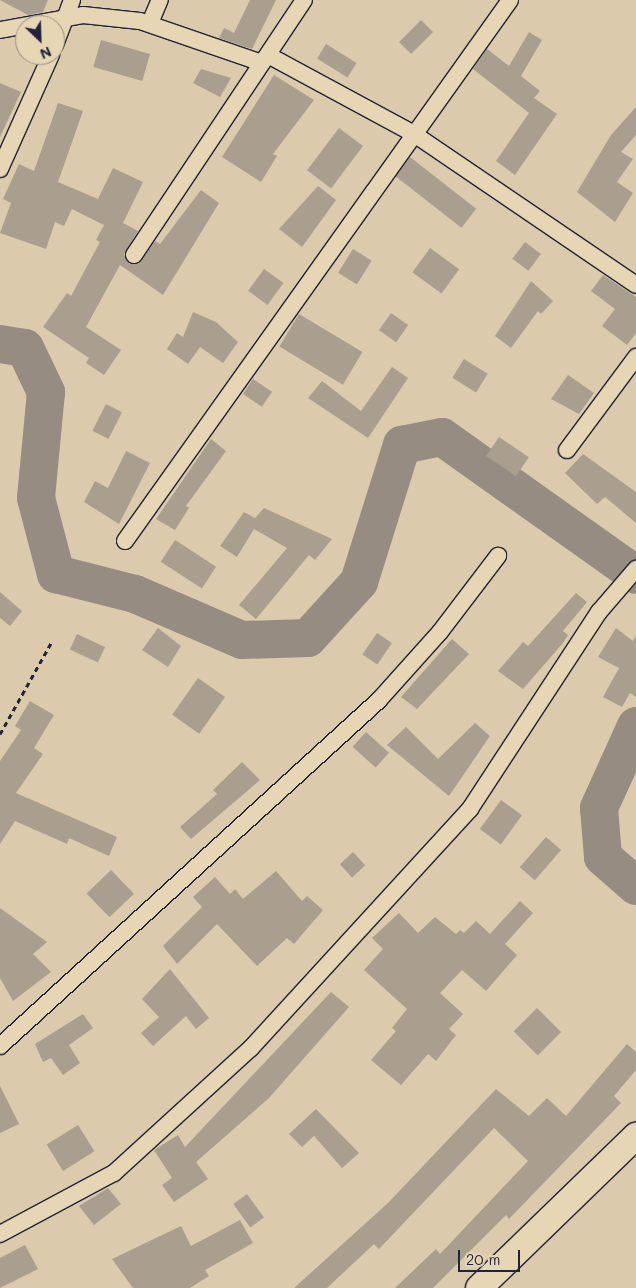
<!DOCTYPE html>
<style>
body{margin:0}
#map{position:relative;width:636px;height:1288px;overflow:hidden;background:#dbcbac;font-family:Mali,sans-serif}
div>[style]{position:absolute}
.river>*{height:38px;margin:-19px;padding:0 19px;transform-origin:19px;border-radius:19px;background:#978c82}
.building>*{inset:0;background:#aa9e8e;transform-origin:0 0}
.path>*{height:3px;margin-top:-1.5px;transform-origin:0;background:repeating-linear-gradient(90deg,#22223b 0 5px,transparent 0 9px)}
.roads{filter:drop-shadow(1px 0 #22223b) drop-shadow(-1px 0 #22223b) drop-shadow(0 1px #22223b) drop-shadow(0 -1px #22223b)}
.minor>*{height:16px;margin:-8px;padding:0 8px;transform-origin:8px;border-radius:8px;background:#e7d6b3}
.primary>*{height:26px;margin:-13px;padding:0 13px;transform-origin:13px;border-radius:13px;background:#e7d6b3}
span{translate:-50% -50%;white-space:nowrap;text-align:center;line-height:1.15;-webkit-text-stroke:4px #e7d6b3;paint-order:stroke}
.north{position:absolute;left:15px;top:15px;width:50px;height:50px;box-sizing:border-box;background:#e7d6b3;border:1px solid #988e83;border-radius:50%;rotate:156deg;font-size:14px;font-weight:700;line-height:20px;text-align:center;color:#22223b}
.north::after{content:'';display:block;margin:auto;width:18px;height:22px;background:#22223b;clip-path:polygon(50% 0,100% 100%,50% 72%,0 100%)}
.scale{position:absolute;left:458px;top:1250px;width:62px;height:22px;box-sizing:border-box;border:2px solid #22223b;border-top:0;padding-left:6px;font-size:15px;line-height:18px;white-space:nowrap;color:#22223b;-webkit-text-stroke:4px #e7d6b3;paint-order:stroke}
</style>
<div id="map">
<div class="river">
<i style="left:0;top:344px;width:25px;rotate:9deg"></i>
<i style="left:25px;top:348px;width:49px;rotate:64.5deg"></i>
<i style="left:46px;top:392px;width:106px;rotate:95.4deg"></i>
<i style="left:36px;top:498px;width:79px;rotate:75.3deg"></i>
<i style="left:56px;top:574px;width:81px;rotate:14.2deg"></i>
<i style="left:135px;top:594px;width:116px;rotate:23.3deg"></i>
<i style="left:242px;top:640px;width:66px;rotate:-1.7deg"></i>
<i style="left:308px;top:638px;width:76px;rotate:-47.7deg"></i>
<i style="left:359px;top:582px;width:144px;rotate:-72.6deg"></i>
<i style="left:402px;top:445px;width:41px;rotate:-11.3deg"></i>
<i style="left:442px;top:437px;width:238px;rotate:35.4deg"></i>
<i style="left:636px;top:726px;width:90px;rotate:114.3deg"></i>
<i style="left:599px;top:808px;width:49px;rotate:85.3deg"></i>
<i style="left:603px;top:857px;width:44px;rotate:41.3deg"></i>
</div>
<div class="building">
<i style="clip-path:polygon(0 0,48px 0,43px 12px,28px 15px)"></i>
<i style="clip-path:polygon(250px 0,276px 0,252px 49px,219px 38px,224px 28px,234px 33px)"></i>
<i style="left:421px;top:20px;width:17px;height:31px;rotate:45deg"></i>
<i style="clip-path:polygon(529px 32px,542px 40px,521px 76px,540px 91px,534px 98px,557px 114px,515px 175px,496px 161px,529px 113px,473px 69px,487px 49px,509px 66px)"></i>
<i style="left:101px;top:40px;width:51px;height:28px;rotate:16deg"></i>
<i style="left:326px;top:44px;width:36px;height:17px;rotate:32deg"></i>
<i style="clip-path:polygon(201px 69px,231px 78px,220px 97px,193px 83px)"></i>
<i style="clip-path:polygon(274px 75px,314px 100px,273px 154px,277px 156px,261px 182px,222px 157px)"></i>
<i style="clip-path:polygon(0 83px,21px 92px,0 137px)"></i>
<i style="clip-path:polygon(58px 103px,83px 111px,58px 182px,98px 199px,113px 168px,143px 182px,123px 223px,138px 231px,124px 254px,129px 264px,139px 264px,155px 241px,160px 244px,201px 190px,219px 203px,163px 295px,120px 265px,86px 327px,121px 350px,104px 375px,86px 363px,89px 358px,43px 327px,67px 293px,71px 296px,100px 242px,96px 240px,104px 225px,72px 209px,64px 226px,55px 222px,46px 249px,0 233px,11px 203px,3px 199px,19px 164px,34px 171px)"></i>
<i style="clip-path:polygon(636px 107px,636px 135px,621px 152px,633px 159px,617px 182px,633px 193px,615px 222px,577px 192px,611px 135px)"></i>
<i style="left:339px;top:128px;width:30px;height:53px;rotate:37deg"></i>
<i style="left:410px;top:157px;width:84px;height:24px;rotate:38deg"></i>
<i style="clip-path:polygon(318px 186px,336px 200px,302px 247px,279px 229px)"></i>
<i style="left:525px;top:242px;width:20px;height:21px;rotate:37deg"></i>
<i style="left:430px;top:248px;width:36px;height:30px;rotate:36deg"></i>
<i style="left:353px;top:249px;width:22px;height:28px;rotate:32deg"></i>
<i style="left:264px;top:269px;width:24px;height:27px;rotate:36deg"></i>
<i style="clip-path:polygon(603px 275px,636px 297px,636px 333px,627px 345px,602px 326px,615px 309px,591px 291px)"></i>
<i style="clip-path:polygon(531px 281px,553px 301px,541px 314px,538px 311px,511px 348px,495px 336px)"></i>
<i style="clip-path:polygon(193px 312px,216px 322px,238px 342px,223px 363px,200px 347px,188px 364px,167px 349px,177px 333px,183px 337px)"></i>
<i style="left:391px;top:313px;width:21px;height:21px;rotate:35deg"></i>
<i style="left:299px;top:314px;width:74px;height:38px;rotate:31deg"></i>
<i style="left:464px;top:359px;width:28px;height:22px;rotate:32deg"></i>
<i style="clip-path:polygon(392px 367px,408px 378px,368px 438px,308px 398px,322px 381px,361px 411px)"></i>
<i style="clip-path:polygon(568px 375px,594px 393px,579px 414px,551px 399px)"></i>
<i style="left:253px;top:379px;width:23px;height:18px;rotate:34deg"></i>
<i style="left:106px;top:404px;width:18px;height:30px;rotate:27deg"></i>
<i style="left:499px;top:437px;width:36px;height:23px;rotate:34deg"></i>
<i style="clip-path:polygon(211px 439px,226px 451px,186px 506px,189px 508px,175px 530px,156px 519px)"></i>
<i style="clip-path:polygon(126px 451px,150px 463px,119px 524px,84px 502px,95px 481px,108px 488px)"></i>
<i style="clip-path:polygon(583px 454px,636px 492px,636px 523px,605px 497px,597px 504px,565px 473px)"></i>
<i style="clip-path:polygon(264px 508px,332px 539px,315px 560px,309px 555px,256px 619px,239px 605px,287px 548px,254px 529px,237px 557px,220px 546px,244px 512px,255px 518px)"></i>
<i style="left:175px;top:540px;width:49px;height:26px;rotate:33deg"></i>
<i style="clip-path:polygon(0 592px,22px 611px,10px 626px,0 618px)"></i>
<i style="clip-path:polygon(576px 593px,587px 602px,563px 631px,568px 635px,563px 643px,523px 689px,498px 671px,523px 642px,528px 646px)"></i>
<i style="clip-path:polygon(158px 628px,181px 646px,168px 667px,142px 650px)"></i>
<i style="clip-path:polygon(616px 628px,633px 641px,636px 636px,636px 697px,630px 693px,622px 707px,603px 697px,619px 668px,598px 657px)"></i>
<i style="left:377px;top:633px;width:18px;height:26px;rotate:34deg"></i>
<i style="left:77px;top:634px;width:31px;height:17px;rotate:25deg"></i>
<i style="clip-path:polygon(452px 639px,469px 654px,417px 709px,401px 697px)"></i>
<i style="left:198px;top:678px;width:33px;height:45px;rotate:35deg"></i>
<i style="clip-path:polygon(30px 701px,54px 715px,34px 748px,43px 754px,16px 793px,117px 837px,109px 856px,69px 838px,67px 844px,15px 821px,0 844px,0 761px,21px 730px,15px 726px)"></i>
<i style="clip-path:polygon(475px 723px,490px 736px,449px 796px,387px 745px,406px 727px,438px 759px)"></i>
<i style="left:366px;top:732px;width:31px;height:20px;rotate:42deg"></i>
<i style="clip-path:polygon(242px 762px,260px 780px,191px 839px,180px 827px,217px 794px,213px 790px)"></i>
<i style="left:501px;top:800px;width:26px;height:36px;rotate:36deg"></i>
<i style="left:546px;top:837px;width:20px;height:40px;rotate:41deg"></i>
<i style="left:353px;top:852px;width:18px;height:18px;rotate:47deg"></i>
<i style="left:111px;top:870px;width:33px;height:34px;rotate:46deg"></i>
<i style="clip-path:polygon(276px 871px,302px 901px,307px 896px,323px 910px,294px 944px,287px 938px,257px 966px,217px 924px,177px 964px,163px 946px,202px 907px,193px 897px,215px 877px,230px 894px,235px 889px,243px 899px)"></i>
<i style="clip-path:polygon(520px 901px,533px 913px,505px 944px,517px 955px,486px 991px,462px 970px,440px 993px,463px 1014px,449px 1029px,456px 1035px,436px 1061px,428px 1054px,401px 1085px,371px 1060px,396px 1031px,392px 1028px,407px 1009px,364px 970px,383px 949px,372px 938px,399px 913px,418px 933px,435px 917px,456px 934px,460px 930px,464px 933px,476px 921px,490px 934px)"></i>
<i style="clip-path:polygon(0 908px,47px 942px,33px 954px,51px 972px,13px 1001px,0 978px)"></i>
<i style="clip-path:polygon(170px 969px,209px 1018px,196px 1029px,186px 1016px,153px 1046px,141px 1033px,159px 1017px,142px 999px)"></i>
<i style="clip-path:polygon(331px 992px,349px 1007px,269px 1098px,196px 1162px,208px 1179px,174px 1202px,162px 1185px,172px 1178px,154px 1150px,178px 1135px,185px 1147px)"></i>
<i style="left:537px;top:1008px;width:34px;height:33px;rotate:45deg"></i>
<i style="clip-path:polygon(83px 1014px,93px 1028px,69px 1045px,80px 1063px,63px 1075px,51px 1058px,43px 1062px,35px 1044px)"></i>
<i style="clip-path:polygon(627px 1044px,636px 1052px,636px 1070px,614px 1096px,621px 1103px,509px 1219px,506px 1215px,433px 1288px,395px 1288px,436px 1249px,440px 1254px,528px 1161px,494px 1128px,379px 1249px,374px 1244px,327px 1288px,294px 1288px,388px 1203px,496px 1089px,529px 1116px,547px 1098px,566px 1116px)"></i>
<i style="clip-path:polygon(0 1086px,19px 1124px,0 1133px)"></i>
<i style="clip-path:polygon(316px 1109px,359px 1153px,342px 1168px,314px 1136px,302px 1147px,289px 1134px)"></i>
<i style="left:78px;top:1125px;width:31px;height:37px;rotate:58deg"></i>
<i style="clip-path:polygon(108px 1188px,121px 1204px,94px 1225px,79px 1206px)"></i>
<i style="left:247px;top:1194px;width:29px;height:17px;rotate:54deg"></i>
<i style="clip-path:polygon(240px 1220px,253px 1243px,205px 1270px,209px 1276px,190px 1288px,133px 1288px,112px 1259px,181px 1226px,191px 1246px)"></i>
<i style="clip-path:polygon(25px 1245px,38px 1269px,0 1288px,0 1258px)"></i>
</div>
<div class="path">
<i style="left:0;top:734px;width:104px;rotate:-60.7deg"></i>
</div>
<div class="roads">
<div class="minor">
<i style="left:150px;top:23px;width:25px;rotate:-67deg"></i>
<i style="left:0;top:30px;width:84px;rotate:-10.2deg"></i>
<i style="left:83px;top:15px;width:57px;rotate:6deg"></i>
<i style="left:140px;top:21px;width:129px;rotate:19deg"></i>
<i style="left:55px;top:45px;width:48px;rotate:-69.3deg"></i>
<i style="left:268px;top:55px;width:166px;rotate:28.4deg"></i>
<i style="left:414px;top:134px;width:268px;rotate:34.2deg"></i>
<i style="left:0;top:169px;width:125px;rotate:-65.9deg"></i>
<i style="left:134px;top:255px;width:306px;rotate:-56.3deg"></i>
<i style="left:567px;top:450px;width:116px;rotate:-53.4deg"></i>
<i style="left:125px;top:541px;width:664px;rotate:-54.56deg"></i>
<i style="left:0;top:1046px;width:513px;rotate:-42.39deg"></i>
<i style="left:379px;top:700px;width:91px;rotate:-48.1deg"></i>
<i style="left:440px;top:632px;width:96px;rotate:-52.7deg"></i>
<i style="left:0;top:1234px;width:129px;rotate:-28.2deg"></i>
<i style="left:114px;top:1173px;width:185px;rotate:-42.4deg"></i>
<i style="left:251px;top:1048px;width:324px;rotate:-47.5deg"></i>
<i style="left:470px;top:809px;width:235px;rotate:-56.8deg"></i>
<i style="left:599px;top:612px;width:57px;rotate:-49.3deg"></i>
</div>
<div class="primary">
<i style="left:479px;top:1288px;width:219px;rotate:-44.1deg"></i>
</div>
</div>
<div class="north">N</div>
<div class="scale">20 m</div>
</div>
